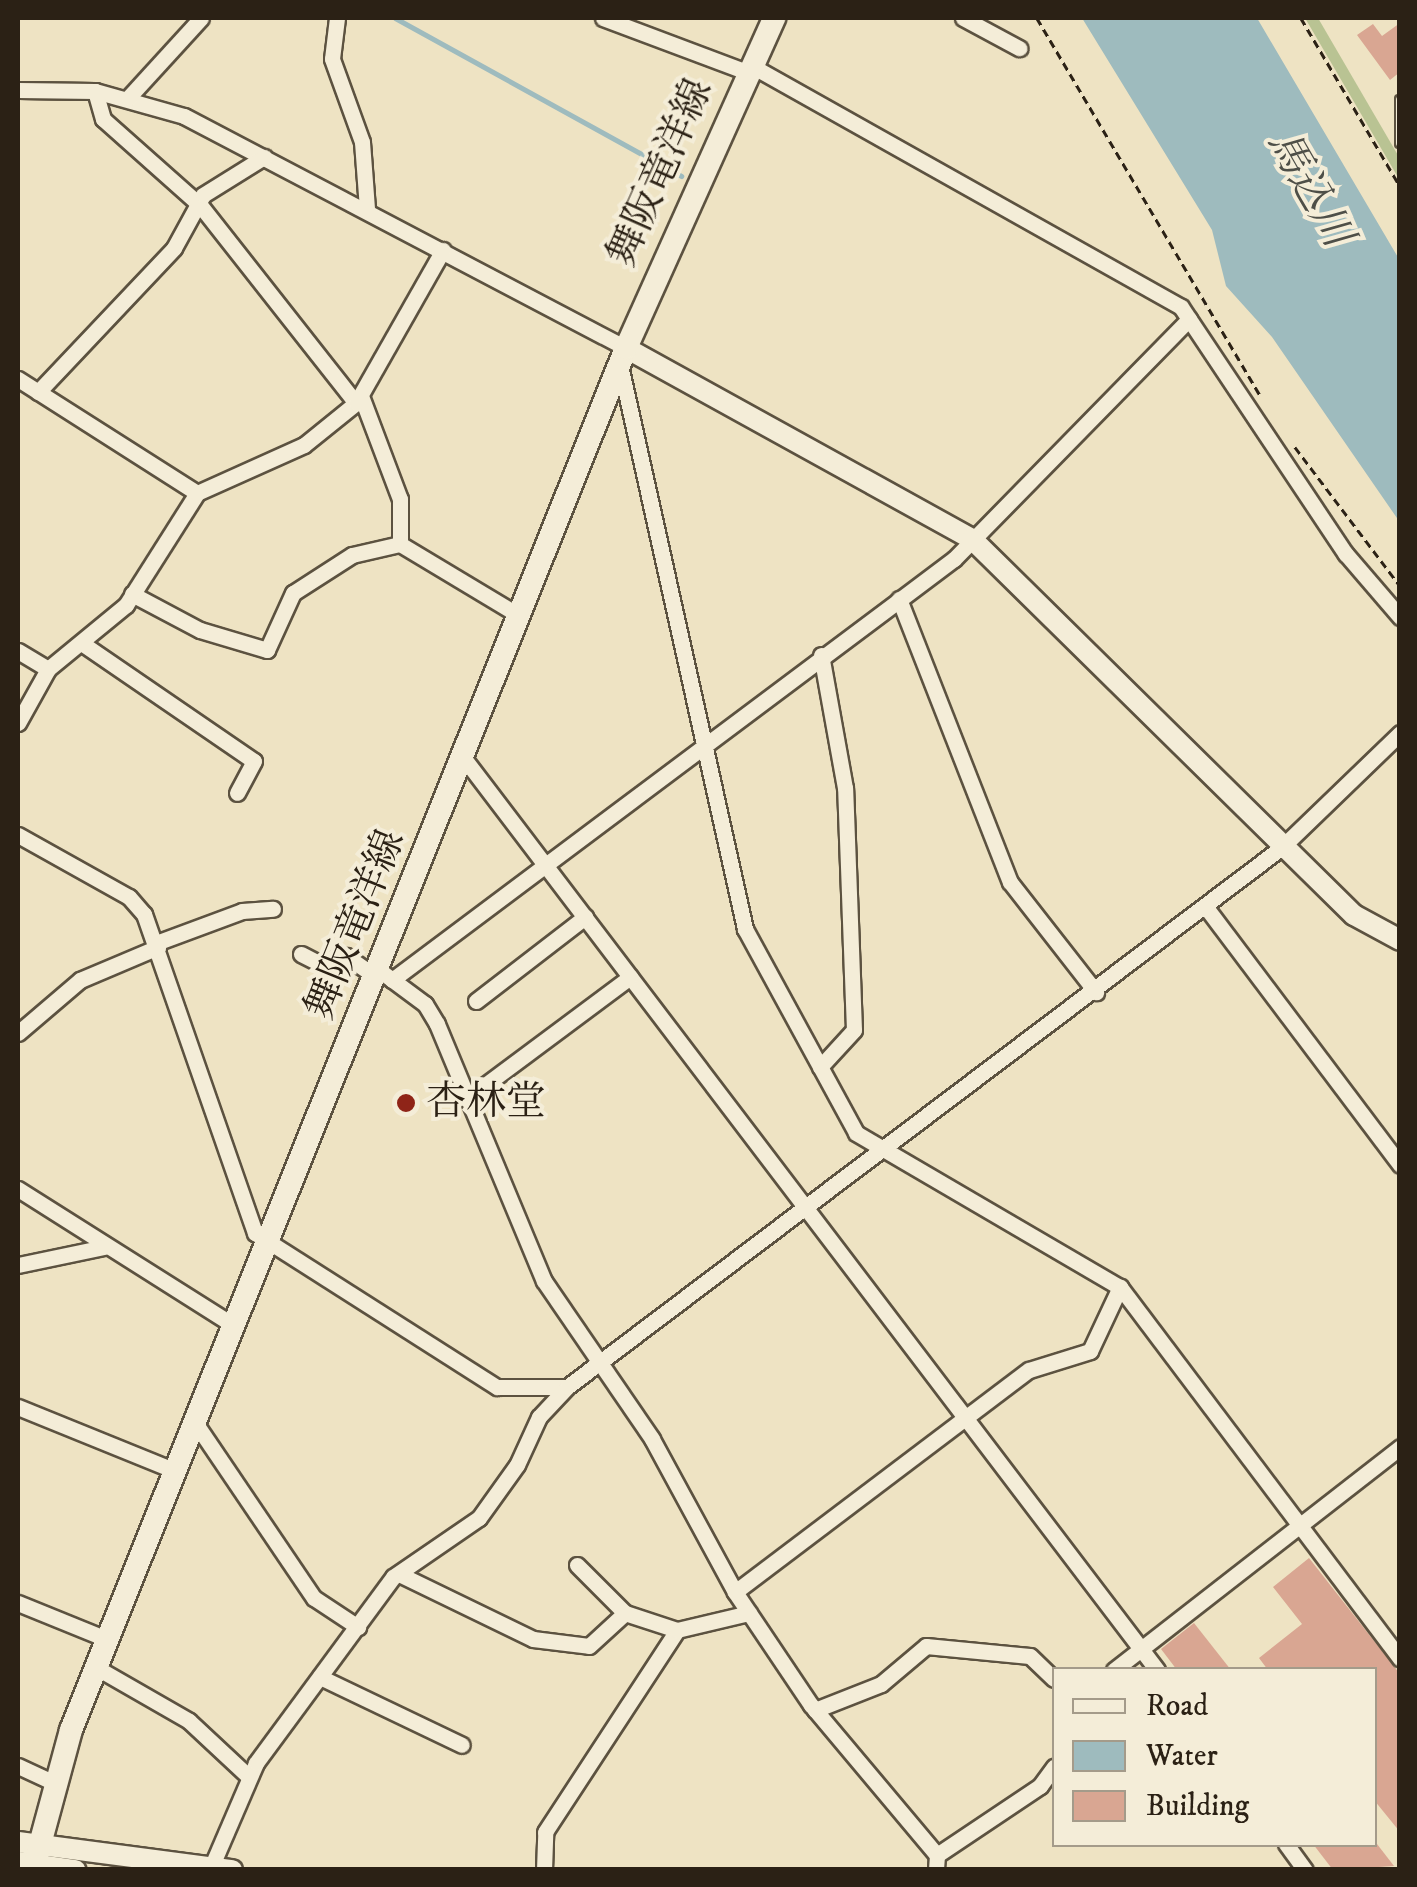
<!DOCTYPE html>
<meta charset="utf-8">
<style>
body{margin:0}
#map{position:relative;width:1417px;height:1887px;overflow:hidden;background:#eee3c3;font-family:"IM FELL DW Pica","Noto Serif JP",serif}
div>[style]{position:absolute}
.green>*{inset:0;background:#b9c393}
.water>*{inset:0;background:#9ebbbe}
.stream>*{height:5px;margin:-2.5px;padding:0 2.5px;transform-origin:2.5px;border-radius:2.5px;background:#9ebbbe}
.building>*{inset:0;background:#d9a692}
.path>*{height:2.5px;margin-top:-1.25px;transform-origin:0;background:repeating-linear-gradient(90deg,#2b2115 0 8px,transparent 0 13px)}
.roads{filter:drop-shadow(2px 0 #5c5240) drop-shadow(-2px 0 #5c5240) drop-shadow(0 2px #5c5240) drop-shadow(0 -2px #5c5240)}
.service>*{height:8px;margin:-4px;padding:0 4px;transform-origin:4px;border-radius:4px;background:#f4edd8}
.minor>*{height:15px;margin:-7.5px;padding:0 7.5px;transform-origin:7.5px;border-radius:7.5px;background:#f4edd8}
.tertiary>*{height:20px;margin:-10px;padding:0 10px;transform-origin:10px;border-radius:10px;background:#f4edd8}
.secondary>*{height:22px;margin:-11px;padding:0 11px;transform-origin:11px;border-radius:11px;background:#f4edd8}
.dots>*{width:28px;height:28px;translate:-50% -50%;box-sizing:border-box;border:5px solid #f4edd8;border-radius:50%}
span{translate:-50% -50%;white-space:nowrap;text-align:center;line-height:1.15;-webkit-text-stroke:8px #f4edd8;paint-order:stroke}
.street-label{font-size:40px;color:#2b2115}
.poi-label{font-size:40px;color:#2b2115}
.left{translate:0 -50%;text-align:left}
.water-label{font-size:42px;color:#4e4f48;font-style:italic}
.frame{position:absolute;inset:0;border:20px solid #2b2115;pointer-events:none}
.legend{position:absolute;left:1052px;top:1667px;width:325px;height:180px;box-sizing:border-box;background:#f4edd8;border:2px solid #a49b8a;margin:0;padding:12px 18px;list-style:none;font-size:30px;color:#2b2115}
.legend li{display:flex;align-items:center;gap:20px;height:50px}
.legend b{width:50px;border:2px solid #a49b8a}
</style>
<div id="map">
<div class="green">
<i style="clip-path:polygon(1305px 18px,1318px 18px,1399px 157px,1399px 179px)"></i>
</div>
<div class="water">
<i style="clip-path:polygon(1082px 18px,1257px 18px,1399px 259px,1399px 521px,1272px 337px,1226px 286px,1212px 230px)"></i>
</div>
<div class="stream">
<i style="left:395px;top:18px;width:327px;rotate:28.9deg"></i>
</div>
<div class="building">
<i style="clip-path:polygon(1400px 23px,1400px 72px,1390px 80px,1357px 35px,1373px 24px,1382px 36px)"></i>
<i style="clip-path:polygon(1309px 1558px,1400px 1674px,1400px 1832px,1374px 1800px,1374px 1670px,1268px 1670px,1259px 1658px,1302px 1624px,1273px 1587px)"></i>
<i style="clip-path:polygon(1194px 1623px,1231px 1670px,1177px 1670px,1161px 1649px)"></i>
<i style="clip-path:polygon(1313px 1844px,1377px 1844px,1394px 1866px,1333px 1870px)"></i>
</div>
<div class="path">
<i style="left:1037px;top:18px;width:438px;rotate:59.4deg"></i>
<i style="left:1301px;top:18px;width:195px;rotate:59.5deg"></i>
<i style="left:1295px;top:447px;width:174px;rotate:52.9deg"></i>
</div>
<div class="roads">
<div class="service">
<i style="left:1400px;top:100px;width:43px;rotate:90deg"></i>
</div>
<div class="minor">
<i style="left:337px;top:18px;width:41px;rotate:97deg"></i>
<i style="left:332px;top:59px;width:88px;rotate:70.1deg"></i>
<i style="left:362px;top:142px;width:67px;rotate:85.7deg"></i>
<i style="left:603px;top:18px;width:154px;rotate:20.6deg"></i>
<i style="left:963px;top:18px;width:64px;rotate:28.2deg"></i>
<i style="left:750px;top:65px;width:494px;rotate:29.3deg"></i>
<i style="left:1181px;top:307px;width:297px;rotate:56.3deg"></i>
<i style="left:1346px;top:554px;width:83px;rotate:49.4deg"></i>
<i style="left:18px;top:90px;width:77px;rotate:0.7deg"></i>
<i style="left:95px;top:91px;width:92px;rotate:15.7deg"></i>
<i style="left:184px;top:116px;width:499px;rotate:27.7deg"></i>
<i style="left:95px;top:91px;width:29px;rotate:74deg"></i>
<i style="left:103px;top:119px;width:130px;rotate:41.6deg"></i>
<i style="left:200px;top:205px;width:252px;rotate:51.8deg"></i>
<i style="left:128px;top:98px;width:108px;rotate:-47.6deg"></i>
<i style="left:620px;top:365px;width:578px;rotate:77.5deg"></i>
<i style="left:745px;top:929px;width:232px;rotate:61.4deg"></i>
<i style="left:856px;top:1133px;width:306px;rotate:30.3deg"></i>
<i style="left:1120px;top:1287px;width:465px;rotate:53deg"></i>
<i style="left:18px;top:379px;width:212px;rotate:32.5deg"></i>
<i style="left:38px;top:392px;width:198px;rotate:-46.6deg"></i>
<i style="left:174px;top:248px;width:60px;rotate:-61.3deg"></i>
<i style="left:203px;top:195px;width:72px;rotate:-31.9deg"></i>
<i style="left:361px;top:396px;width:110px;rotate:69.3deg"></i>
<i style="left:400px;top:499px;width:45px;rotate:90deg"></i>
<i style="left:400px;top:544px;width:138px;rotate:31deg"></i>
<i style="left:132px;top:594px;width:77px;rotate:27.9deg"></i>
<i style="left:200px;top:630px;width:70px;rotate:16.6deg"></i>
<i style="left:267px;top:650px;width:63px;rotate:-65.5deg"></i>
<i style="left:293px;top:593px;width:70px;rotate:-32.8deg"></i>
<i style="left:352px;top:555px;width:49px;rotate:-12.9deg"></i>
<i style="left:899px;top:599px;width:304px;rotate:68.6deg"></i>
<i style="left:1010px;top:882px;width:140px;rotate:52deg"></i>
<i style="left:83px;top:644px;width:207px;rotate:34.4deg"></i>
<i style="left:254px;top:761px;width:36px;rotate:118deg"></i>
<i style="left:18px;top:651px;width:35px;rotate:31deg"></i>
<i style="left:18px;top:723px;width:62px;rotate:-60.9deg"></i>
<i style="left:48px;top:669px;width:101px;rotate:-39.4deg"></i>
<i style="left:126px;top:605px;width:133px;rotate:-57.6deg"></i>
<i style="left:197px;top:493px;width:117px;rotate:-24.2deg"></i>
<i style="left:304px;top:445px;width:67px;rotate:-38.9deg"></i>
<i style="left:356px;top:403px;width:176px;rotate:-60.4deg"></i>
<i style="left:463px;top:757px;width:1147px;rotate:52.76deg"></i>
<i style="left:18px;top:835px;width:127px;rotate:29.2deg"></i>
<i style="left:129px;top:897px;width:23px;rotate:49deg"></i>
<i style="left:144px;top:914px;width:338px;rotate:70.8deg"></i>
<i style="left:255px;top:1233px;width:287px;rotate:32.5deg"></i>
<i style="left:497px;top:1387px;width:70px"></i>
<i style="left:1205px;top:906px;width:324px;rotate:53deg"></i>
<i style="left:156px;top:943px;width:92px;rotate:-20.4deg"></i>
<i style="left:242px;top:911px;width:31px;rotate:-4deg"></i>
<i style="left:301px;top:954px;width:20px;rotate:27deg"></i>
<i style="left:319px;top:963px;width:28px;rotate:-15deg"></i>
<i style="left:346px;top:956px;width:37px;rotate:35deg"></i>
<i style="left:379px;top:970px;width:57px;rotate:36.5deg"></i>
<i style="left:425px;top:1004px;width:23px;rotate:59deg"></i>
<i style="left:437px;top:1024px;width:278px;rotate:67.4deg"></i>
<i style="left:544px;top:1281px;width:191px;rotate:55.6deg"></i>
<i style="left:652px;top:1439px;width:174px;rotate:61.5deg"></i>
<i style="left:735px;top:1592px;width:136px;rotate:56.1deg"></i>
<i style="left:811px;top:1705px;width:196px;rotate:50deg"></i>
<i style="left:937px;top:1855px;width:15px;rotate:94deg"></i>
<i style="left:392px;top:980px;width:702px;rotate:-36.84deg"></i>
<i style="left:954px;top:559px;width:336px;rotate:-45.6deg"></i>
<i style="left:476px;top:1001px;width:138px;rotate:-37.6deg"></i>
<i style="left:18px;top:1033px;width:82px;rotate:-40.5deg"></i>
<i style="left:80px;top:980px;width:85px;rotate:-22.9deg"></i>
<i style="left:820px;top:1067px;width:50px;rotate:-47.4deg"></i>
<i style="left:854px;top:1030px;width:242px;rotate:-92.1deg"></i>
<i style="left:845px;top:788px;width:135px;rotate:-100.2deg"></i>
<i style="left:469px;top:1097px;width:201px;rotate:-36.7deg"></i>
<i style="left:18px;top:1189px;width:257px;rotate:32.3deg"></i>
<i style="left:18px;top:1265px;width:88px;rotate:-11.8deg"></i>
<i style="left:18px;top:1407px;width:170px;rotate:22.1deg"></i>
<i style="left:196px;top:1424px;width:210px;rotate:55.9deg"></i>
<i style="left:314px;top:1598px;width:53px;rotate:33.4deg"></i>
<i style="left:577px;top:1565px;width:68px;rotate:45deg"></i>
<i style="left:625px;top:1613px;width:55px;rotate:18.1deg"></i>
<i style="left:399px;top:1574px;width:149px;rotate:25.9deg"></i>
<i style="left:533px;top:1639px;width:56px;rotate:7.1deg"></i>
<i style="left:589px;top:1646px;width:49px;rotate:-42.5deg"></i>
<i style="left:735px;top:1592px;width:368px;rotate:-37.1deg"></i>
<i style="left:1029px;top:1370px;width:64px;rotate:-17.3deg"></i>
<i style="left:1090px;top:1351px;width:71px;rotate:-64.9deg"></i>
<i style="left:18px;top:1603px;width:98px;rotate:22.1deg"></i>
<i style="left:97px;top:1668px;width:106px;rotate:29.9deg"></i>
<i style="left:189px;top:1721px;width:81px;rotate:43deg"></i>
<i style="left:1114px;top:1670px;width:363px;rotate:-37.9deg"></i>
<i style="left:320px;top:1677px;width:157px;rotate:25.6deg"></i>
<i style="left:815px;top:1710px;width:71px;rotate:-21.5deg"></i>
<i style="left:881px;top:1684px;width:59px;rotate:-40.2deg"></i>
<i style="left:926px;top:1646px;width:104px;rotate:5.5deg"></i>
<i style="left:1030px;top:1656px;width:33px;rotate:44deg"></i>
<i style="left:18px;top:1766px;width:38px;rotate:25deg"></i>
<i style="left:1286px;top:1844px;width:32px;rotate:54deg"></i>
<i style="left:937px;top:1855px;width:124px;rotate:-33.8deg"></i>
<i style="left:1040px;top:1786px;width:24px;rotate:-54deg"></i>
<i style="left:210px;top:1870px;width:116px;rotate:-66.7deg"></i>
<i style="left:256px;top:1763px;width:231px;rotate:-53.6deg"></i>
<i style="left:393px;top:1577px;width:104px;rotate:-34.5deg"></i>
<i style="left:479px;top:1518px;width:65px;rotate:-54.4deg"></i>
<i style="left:517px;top:1465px;width:53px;rotate:-65.4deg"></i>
<i style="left:539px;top:1417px;width:41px;rotate:-47deg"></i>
<i style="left:567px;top:1387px;width:896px;rotate:-37.06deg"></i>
<i style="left:1282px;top:847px;width:164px;rotate:-44deg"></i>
<i style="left:544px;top:1870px;width:38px;rotate:-88deg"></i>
<i style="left:545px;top:1832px;width:241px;rotate:-56.8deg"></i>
<i style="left:677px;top:1630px;width:74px;rotate:-13.3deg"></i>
</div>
<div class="tertiary">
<i style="left:626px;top:348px;width:395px;rotate:28.9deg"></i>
<i style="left:972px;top:539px;width:536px;rotate:44.55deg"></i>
<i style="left:1354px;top:915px;width:52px;rotate:28.5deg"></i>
<i style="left:18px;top:1842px;width:216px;rotate:7.5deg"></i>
<i style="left:18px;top:1862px;width:58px;rotate:8deg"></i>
</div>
<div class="secondary">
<i style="left:33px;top:1870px;width:145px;rotate:-74.8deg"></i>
<i style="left:71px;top:1730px;width:1489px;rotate:-68.12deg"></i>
<i style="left:626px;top:348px;width:362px;rotate:-65.8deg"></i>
</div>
</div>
<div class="dots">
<i style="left:406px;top:1103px;background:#8f2418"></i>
</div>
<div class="street-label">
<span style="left:661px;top:173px;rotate:-66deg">舞阪竜洋線</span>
<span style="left:356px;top:925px;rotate:-68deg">舞阪竜洋線</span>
</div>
<div class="poi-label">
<span class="left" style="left:426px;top:1103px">杏林堂</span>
</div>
<div class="water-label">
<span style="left:1309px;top:189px;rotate:60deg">馬込川</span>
</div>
<div class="frame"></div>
<ul class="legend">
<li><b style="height:12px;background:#f4edd8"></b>Road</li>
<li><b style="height:28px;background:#9ebbbe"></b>Water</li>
<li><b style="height:28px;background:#d9a692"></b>Building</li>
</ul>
</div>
